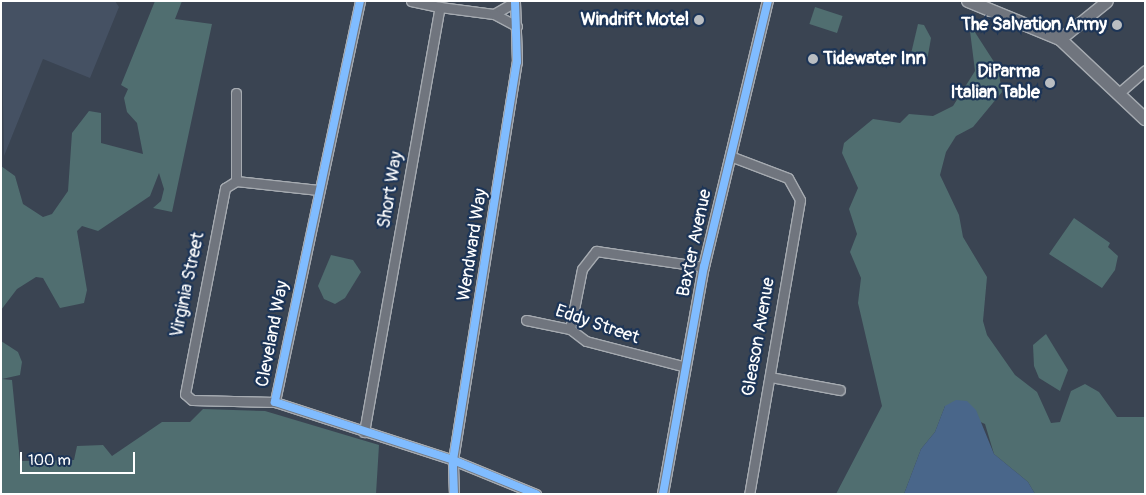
<!DOCTYPE html>
<style>
body{margin:0}
#map{position:relative;width:1146px;height:495px;overflow:hidden;background:#3a4452;font-family:Pangolin,sans-serif}
div>[style]{position:absolute}
.built>*{inset:0;background:#455163}
.green>*{inset:0;background:#506e70;transform-origin:0 0}
.water>*{inset:0;background:#49668a}
.roads{filter:drop-shadow(1px 0 #a6abb1) drop-shadow(-1px 0 #a6abb1) drop-shadow(0 1px #a6abb1) drop-shadow(0 -1px #a6abb1)}
.minor>*{height:9px;margin:-4.5px;padding:0 4.5px;transform-origin:4.5px;border-radius:4.5px;background:#70757e}
.tertiary>*{height:10px;margin:-5px;padding:0 5px;transform-origin:5px;border-radius:5px;background:#70757e}
.secondary>*{height:11px;margin:-5.5px;padding:0 5.5px;transform-origin:5.5px;border-radius:5.5px;background:#70757e}
.primary>*{height:12px;margin:-6px;padding:0 6px;transform-origin:6px;border-radius:6px;background:#70757e}
.cycleway>*{height:8px;margin:-4px;padding:0 4px;transform-origin:4px;border-radius:4px;background:#80bcff}
.dots>*{width:14px;height:14px;translate:-50% -50%;box-sizing:border-box;border:2px solid #1d3557;border-radius:50%}
span{translate:-50% -50%;white-space:nowrap;text-align:center;line-height:1.15;-webkit-text-stroke:4.5px #1d3557;paint-order:stroke}
.poi-label{font-size:18px;color:#fff;font-weight:700}
.right{translate:-100% -50%;text-align:right}
.left{translate:0 -50%;text-align:left}
.street-label{font-size:18px;color:#fff}
.frame{position:absolute;inset:0;border:2px solid #fff;pointer-events:none}
.scale{position:absolute;left:20px;top:452px;width:115px;height:22px;box-sizing:border-box;border:2px solid #fff;border-top:0;padding-left:6px;font-size:15px;line-height:18px;white-space:nowrap;color:#fff;-webkit-text-stroke:4px #1d3557;paint-order:stroke}
</style>
<div id="map">
<div class="built">
<i style="clip-path:polygon(1px 1px,115px 1px,119px 7px,90px 78px,43px 59px,4px 156px)"></i>
</div>
<div class="green">
<i style="clip-path:polygon(155px 1px,182px 1px,175px 19px,212px 24px,172px 212px,153px 208px,161px 201px,164px 189px,159px 173px,150px 196px,98px 231px,82px 226px,77px 231px,87px 290px,84px 303px,60px 308px,43px 278px,36px 277px,17px 289px,1px 310px,1px 166px,15px 176px,23px 204px,43px 217px,52px 214px,68px 191px,72px 133px,89px 111px,101px 113px,101px 143px,143px 154px,137px 123px,127px 112px,124px 98px,128px 89px,121px 85px)"></i>
<i style="left:815px;top:7px;width:29px;height:18px;rotate:18deg"></i>
<i style="clip-path:polygon(969px 23px,998px 68px,1002px 92px,973px 127px,956px 136px,946px 152px,940px 175px,959px 215px,963px 237px,987px 277px,983px 321px,987px 335px,1015px 375px,1037px 392px,1051px 423px,1060px 422px,1071px 391px,1085px 384px,1099px 392px,1117px 417px,1145px 417px,1145px 494px,1035px 494px,1028px 482px,994px 454px,985px 424px,945px 406px,935px 432px,921px 449px,904px 494px,836px 494px,882px 406px,858px 303px,861px 278px,850px 252px,857px 234px,849px 209px,858px 188px,842px 153px,844px 143px,873px 119px,900px 123px,909px 114px,933px 116px,953px 106px,975px 71px)"></i>
<i style="clip-path:polygon(918px 24px,924px 25px,931px 38px,927px 61px,920px 65px,910px 58px)"></i>
<i style="clip-path:polygon(1074px 218px,1110px 243px,1108px 247px,1118px 256px,1115px 270px,1102px 288px,1049px 254px)"></i>
<i style="clip-path:polygon(331px 255px,353px 260px,361px 272px,345px 298px,335px 304px,324px 299px,318px 286px)"></i>
<i style="clip-path:polygon(1046px 334px,1068px 370px,1060px 391px,1039px 378px,1034px 366px,1033px 345px)"></i>
<i style="clip-path:polygon(1px 341px,18px 352px,22px 362px,20px 375px,2px 379px,12px 380px,20px 461px,74px 460px,77px 446px,103px 445px,112px 456px,162px 422px,190px 422px,203px 409px,265px 411px,379px 445px,376px 494px,1px 494px)"></i>
</div>
<div class="water">
<i style="clip-path:polygon(956px 400px,967px 401px,976px 410px,994px 454px,1028px 482px,1035px 494px,904px 494px,921px 449px,935px 432px,945px 406px)"></i>
</div>
<div class="roads">
<div class="minor">
<i style="left:360px;top:1px;width:410px;rotate:102deg"></i>
<i style="left:275px;top:402px;width:187px;rotate:18deg"></i>
<i style="left:453px;top:460px;width:90px;rotate:22.3deg"></i>
<i style="left:411px;top:1px;width:30px;rotate:12deg"></i>
<i style="left:494px;top:14px;width:24px;rotate:-30deg"></i>
<i style="left:1120px;top:92px;width:33px;rotate:-41deg"></i>
<i style="left:236px;top:93px;width:88px;rotate:90deg"></i>
<i style="left:730px;top:156px;width:62px;rotate:20.8deg"></i>
<i style="left:788px;top:178px;width:25px;rotate:61deg"></i>
<i style="left:800px;top:200px;width:298px;rotate:99.8deg"></i>
<i style="left:526px;top:320px;width:45px;rotate:11.6deg"></i>
<i style="left:570px;top:329px;width:20px;rotate:37deg"></i>
<i style="left:586px;top:341px;width:103px;rotate:14.6deg"></i>
<i style="left:570px;top:329px;width:61px;rotate:-78.7deg"></i>
<i style="left:582px;top:269px;width:23px;rotate:-52deg"></i>
<i style="left:596px;top:251px;width:109px;rotate:8.4deg"></i>
<i style="left:770px;top:377px;width:71px;rotate:10.5deg"></i>
<i style="left:275px;top:402px;width:83px;rotate:-178.6deg"></i>
<i style="left:192px;top:400px;width:9px;rotate:-139deg"></i>
<i style="left:185px;top:394px;width:210px;rotate:-79deg"></i>
<i style="left:225px;top:188px;width:13px;rotate:-32deg"></i>
<i style="left:236px;top:181px;width:83px;rotate:6.2deg"></i>
<i style="left:364px;top:432px;width:432px;rotate:-79.9deg"></i>
<i style="left:440px;top:7px;width:54px;rotate:7.4deg"></i>
<i style="left:494px;top:14px;width:26px;rotate:28deg"></i>
<i style="left:454px;top:494px;width:34px;rotate:-92deg"></i>
<i style="left:453px;top:460px;width:403px;rotate:-80.9deg"></i>
<i style="left:517px;top:62px;width:61px;rotate:-91.9deg"></i>
</div>
<div class="tertiary">
<i style="left:663px;top:494px;width:231px;rotate:-79.8deg"></i>
<i style="left:704px;top:267px;width:274px;rotate:-76.5deg"></i>
</div>
<div class="secondary">
<i style="left:1060px;top:39px;width:60px;rotate:-39deg"></i>
</div>
<div class="primary">
<i style="left:968px;top:1px;width:100px;rotate:22.4deg"></i>
<i style="left:1060px;top:39px;width:117px;rotate:43.3deg"></i>
</div>
</div>
<div class="cycleway">
<i style="left:360px;top:1px;width:410px;rotate:102deg"></i>
<i style="left:275px;top:402px;width:187px;rotate:18deg"></i>
<i style="left:453px;top:460px;width:90px;rotate:22.3deg"></i>
<i style="left:454px;top:494px;width:34px;rotate:-92deg"></i>
<i style="left:453px;top:460px;width:403px;rotate:-80.9deg"></i>
<i style="left:517px;top:62px;width:61px;rotate:-91.9deg"></i>
<i style="left:663px;top:494px;width:231px;rotate:-79.8deg"></i>
<i style="left:704px;top:267px;width:274px;rotate:-76.5deg"></i>
</div>
<div class="dots">
<i style="left:699px;top:20px;background:#babec2"></i>
<i style="left:1117px;top:25px;background:#babec2"></i>
<i style="left:813px;top:59px;background:#babec2"></i>
<i style="left:1050px;top:83px;background:#babec2"></i>
</div>
<div class="poi-label">
<span class="right" style="left:689px;top:20px">Windrift Motel</span>
<span class="right" style="left:1107px;top:25px">The Salvation Army</span>
<span class="left" style="left:823px;top:59px">Tidewater Inn</span>
<span class="right" style="left:1040px;top:83px">DiParma<br>Italian Table</span>
</div>
<div class="street-label">
<span style="left:391px;top:190px;rotate:-80deg">Short Way</span>
<span style="left:695px;top:243px;rotate:-78deg">Baxter Avenue</span>
<span style="left:473px;top:245px;rotate:-81deg">Wendward Way</span>
<span style="left:188px;top:285px;rotate:-78deg">Virginia Street</span>
<span style="left:597px;top:325px;rotate:19deg">Eddy Street</span>
<span style="left:273px;top:334px;rotate:-79deg">Cleveland Way</span>
<span style="left:759px;top:337px;rotate:-80deg">Gleason Avenue</span>
</div>
<div class="frame"></div>
<div class="scale">100 m</div>
</div>
